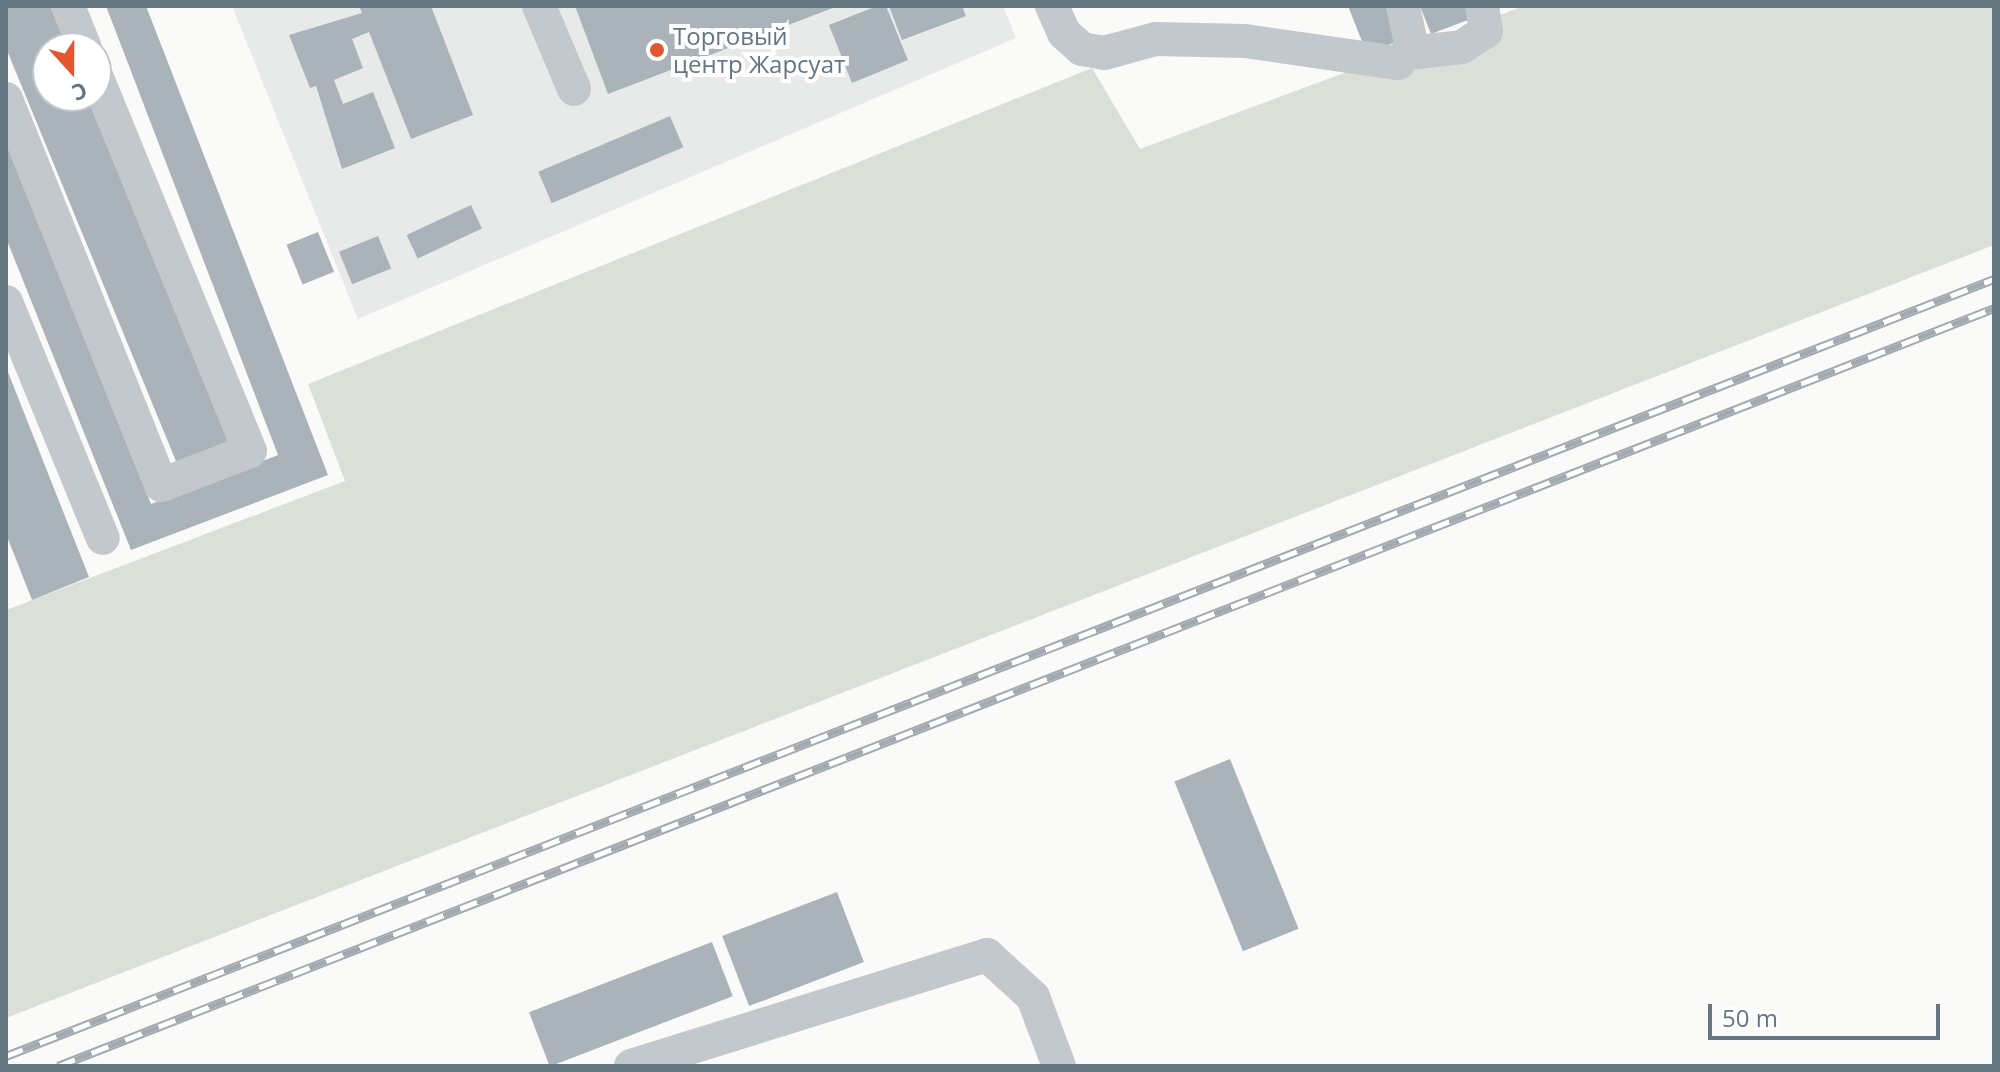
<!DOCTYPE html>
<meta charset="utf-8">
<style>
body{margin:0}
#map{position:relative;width:2000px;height:1072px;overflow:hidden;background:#fafaf8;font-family:"Open Sans",sans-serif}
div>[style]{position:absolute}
.built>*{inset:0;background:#e8e9e9}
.green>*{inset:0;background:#dadfd7}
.building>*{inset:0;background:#aab3b9;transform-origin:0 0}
.minor>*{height:34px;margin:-17px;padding:0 17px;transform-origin:17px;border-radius:17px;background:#c3c8cc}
.rail>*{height:9px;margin-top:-4.5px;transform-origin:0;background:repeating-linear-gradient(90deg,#fff 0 18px,#a2aab0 0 36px);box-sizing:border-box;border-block:2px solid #a2aab0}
.dots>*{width:22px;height:22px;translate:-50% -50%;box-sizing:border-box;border:4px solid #fff;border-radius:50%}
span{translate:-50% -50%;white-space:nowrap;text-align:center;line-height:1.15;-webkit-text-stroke:8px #fff;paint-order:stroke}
.poi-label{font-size:24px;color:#657683}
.left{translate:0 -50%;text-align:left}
.frame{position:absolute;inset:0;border:8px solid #657683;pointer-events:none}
.north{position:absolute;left:32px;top:32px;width:80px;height:80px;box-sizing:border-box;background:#fff;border:2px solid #c1c8cd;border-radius:50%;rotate:159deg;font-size:22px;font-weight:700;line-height:32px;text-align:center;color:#657683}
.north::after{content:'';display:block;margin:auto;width:28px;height:36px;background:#e4572e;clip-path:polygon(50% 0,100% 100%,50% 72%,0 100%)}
.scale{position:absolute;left:1708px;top:1004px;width:232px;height:36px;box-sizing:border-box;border:4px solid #657683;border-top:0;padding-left:10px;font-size:24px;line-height:28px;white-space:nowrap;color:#657683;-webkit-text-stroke:6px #fff;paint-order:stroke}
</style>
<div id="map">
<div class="built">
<i style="clip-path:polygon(232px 6px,1003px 6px,1016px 38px,358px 319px)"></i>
</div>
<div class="green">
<i style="clip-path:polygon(1524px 6px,1994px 6px,1994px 245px,6px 1018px,6px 610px,345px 481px,308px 384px,1092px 68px,1140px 149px)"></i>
</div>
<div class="building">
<i style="clip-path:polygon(6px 6px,54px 6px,72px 48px,48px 48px,48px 96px,91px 96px,231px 440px,178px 466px,6px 48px)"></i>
<i style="clip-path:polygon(106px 6px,146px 6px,328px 475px,131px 550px,6px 238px,6px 142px,151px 504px,278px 455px)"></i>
<i style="clip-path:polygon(359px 6px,431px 6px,473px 115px,411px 139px,369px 32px,352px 39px,363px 68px,334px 80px,343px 104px,373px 92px,395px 148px,342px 169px,316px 86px,310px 88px,289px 35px,362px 13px)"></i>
<i style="clip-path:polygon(575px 6px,838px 6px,608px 94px)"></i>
<i style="clip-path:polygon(877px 6px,886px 6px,908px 60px,852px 83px,829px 25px)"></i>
<i style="clip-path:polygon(889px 6px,962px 6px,966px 16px,902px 40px)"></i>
<i style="clip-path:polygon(1348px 6px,1390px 6px,1403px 39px,1367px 54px)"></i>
<i style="clip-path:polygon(1420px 6px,1472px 6px,1476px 17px,1431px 34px)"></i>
<i style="left:670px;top:116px;width:34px;height:143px;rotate:67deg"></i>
<i style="left:471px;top:205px;width:26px;height:71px;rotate:65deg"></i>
<i style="left:318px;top:232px;width:43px;height:34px;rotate:68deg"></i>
<i style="left:378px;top:236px;width:35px;height:42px;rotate:68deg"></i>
<i style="clip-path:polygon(6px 367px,89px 577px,32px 600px,6px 534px)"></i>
<i style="left:1230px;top:759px;width:183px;height:60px;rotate:68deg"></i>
<i style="left:837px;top:892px;width:75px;height:123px;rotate:69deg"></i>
<i style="left:712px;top:942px;width:58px;height:196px;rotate:69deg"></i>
</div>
<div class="minor">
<i style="left:68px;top:6px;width:45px;rotate:68deg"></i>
<i style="left:539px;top:6px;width:90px;rotate:67.1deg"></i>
<i style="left:1052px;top:6px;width:30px;rotate:66deg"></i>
<i style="left:1064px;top:33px;width:24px;rotate:42deg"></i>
<i style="left:1082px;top:49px;width:22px;rotate:10deg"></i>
<i style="left:1104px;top:53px;width:54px;rotate:-15.1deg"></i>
<i style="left:1156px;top:39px;width:89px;rotate:1.3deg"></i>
<i style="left:1245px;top:41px;width:155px;rotate:8.2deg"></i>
<i style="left:1398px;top:63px;width:21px;rotate:-47deg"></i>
<i style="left:1412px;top:48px;width:43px;rotate:-102.1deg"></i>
<i style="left:1408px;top:53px;width:54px;rotate:-6.3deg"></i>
<i style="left:1462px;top:47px;width:29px;rotate:-34deg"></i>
<i style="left:1486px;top:31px;width:25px;rotate:-99deg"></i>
<i style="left:6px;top:99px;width:416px;rotate:68.1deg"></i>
<i style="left:161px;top:485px;width:95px;rotate:-20.9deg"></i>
<i style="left:250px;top:451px;width:406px;rotate:-112.3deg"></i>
<i style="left:6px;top:302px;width:255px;rotate:67.7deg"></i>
<i style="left:631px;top:1066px;width:373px;rotate:-17.3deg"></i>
<i style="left:987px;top:955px;width:62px;rotate:42.4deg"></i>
<i style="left:1033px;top:997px;width:74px;rotate:69.4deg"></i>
</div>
<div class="rail">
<i style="left:6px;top:1056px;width:2134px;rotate:-21.35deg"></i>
<i style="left:58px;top:1066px;width:2079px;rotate:-21.38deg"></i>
</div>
<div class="dots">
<i style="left:657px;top:50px;background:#e4572e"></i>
</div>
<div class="poi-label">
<span class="left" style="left:673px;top:50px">Торговый<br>центр Жарсуат</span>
</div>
<div class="frame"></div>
<div class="north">С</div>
<div class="scale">50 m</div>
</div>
